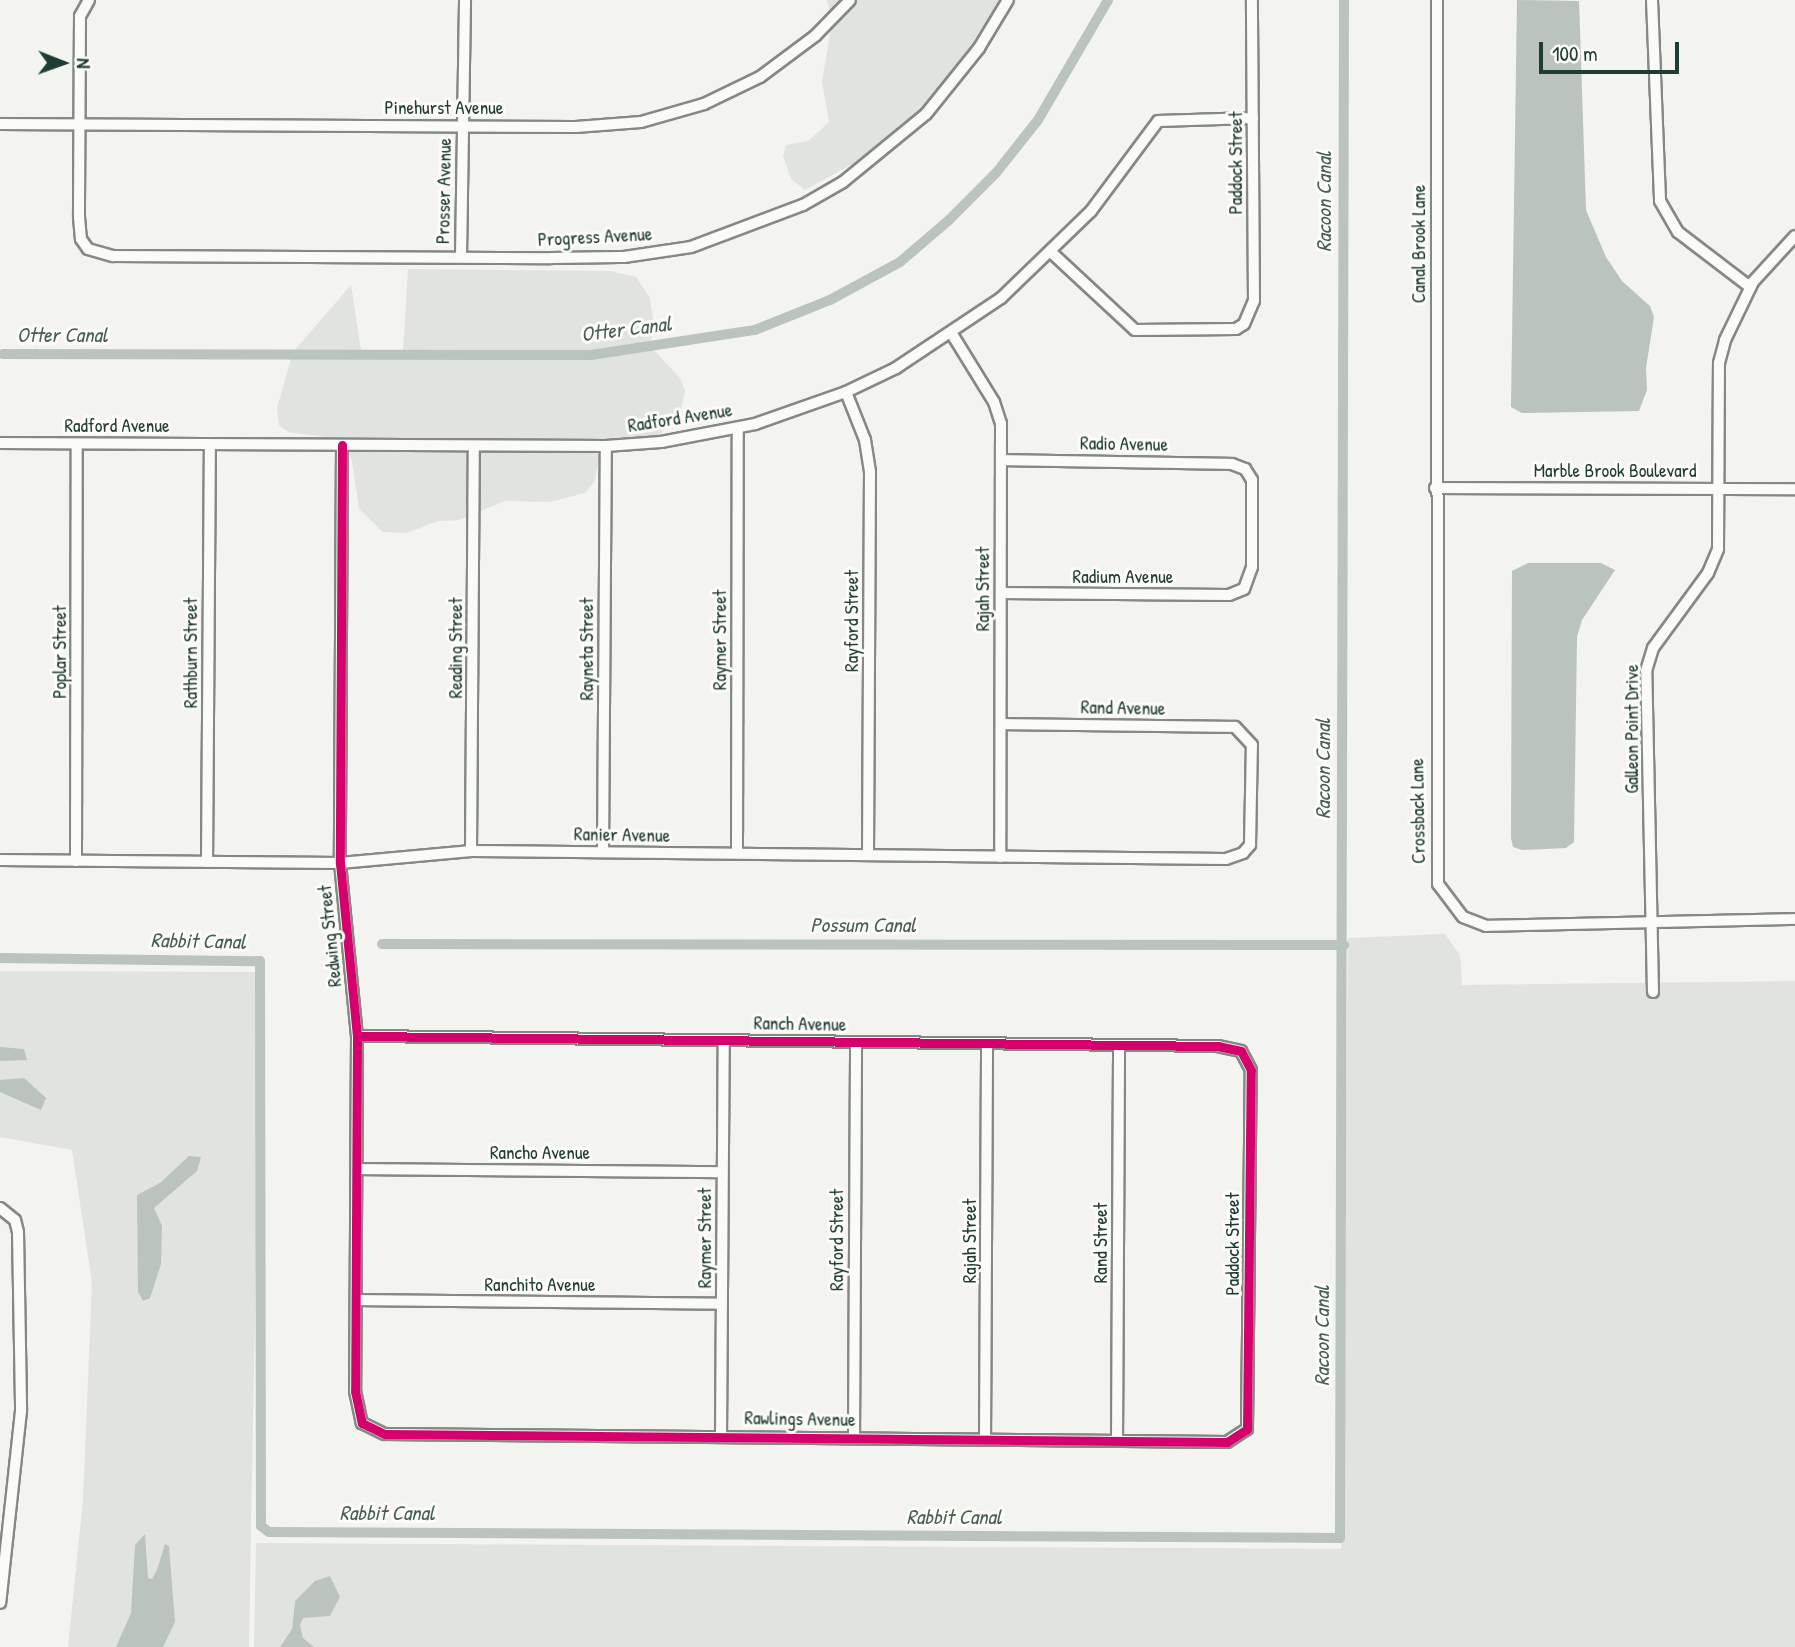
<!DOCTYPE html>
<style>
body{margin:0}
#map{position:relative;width:1795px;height:1647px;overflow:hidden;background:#f3f3f0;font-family:"Patrick Hand",sans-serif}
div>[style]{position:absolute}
.green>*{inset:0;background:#e0e3df}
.water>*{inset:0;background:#bbc3bd}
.canal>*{height:10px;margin:-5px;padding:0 5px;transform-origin:5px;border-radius:5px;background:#bbc3bd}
.roads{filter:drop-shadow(2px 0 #848986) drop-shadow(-2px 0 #848986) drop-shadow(0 2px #848986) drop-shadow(0 -2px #848986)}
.street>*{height:10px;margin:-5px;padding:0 5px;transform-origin:5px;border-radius:5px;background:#fafaf8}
.cycleway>*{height:9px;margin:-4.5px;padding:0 4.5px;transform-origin:4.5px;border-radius:4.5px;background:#d6006c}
span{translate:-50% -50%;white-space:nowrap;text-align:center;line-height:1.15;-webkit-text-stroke:6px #fdfcf7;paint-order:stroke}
.street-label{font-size:19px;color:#1f3d34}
.water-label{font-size:21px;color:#475f56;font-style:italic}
.north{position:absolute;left:28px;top:28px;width:70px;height:70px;-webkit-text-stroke:5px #fdfcf7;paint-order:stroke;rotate:91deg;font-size:19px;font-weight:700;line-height:28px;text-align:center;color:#1f3d34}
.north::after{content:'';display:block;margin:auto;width:24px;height:32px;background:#1f3d34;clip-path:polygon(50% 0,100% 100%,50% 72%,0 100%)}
.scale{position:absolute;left:1539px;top:42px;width:140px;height:32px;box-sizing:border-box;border:4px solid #1f3d34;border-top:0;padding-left:9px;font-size:21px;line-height:24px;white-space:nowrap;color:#1f3d34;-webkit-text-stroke:5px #fdfcf7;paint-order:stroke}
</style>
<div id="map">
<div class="green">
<i style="clip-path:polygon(827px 0,1007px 0,983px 47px,889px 144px,805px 190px,791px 179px,783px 156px,786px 145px,808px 141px,829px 122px,822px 82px,832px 22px)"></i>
<i style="clip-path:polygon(408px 269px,610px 271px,636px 277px,650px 298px,654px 326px,650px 346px,680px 378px,685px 391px,679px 418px,656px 437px,601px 453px,594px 482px,585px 493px,550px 502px,505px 501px,459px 520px,438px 521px,406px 533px,383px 532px,359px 509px,352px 461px,345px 446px,333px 438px,288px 432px,279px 425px,277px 408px,293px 352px,351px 285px,361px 350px,403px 352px)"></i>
<i style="clip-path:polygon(1445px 934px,1460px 955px,1462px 985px,1795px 981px,1795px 1647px,314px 1647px,303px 1638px,300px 1626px,303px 1618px,330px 1616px,340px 1597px,330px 1576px,295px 1600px,292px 1629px,280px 1647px,254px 1647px,256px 1543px,1341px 1549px,1348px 938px)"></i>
<i style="clip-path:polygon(0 971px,261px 972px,249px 1647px,68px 1647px,83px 1500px,92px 1283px,72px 1150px,0 1137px)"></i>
</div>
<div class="water">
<i style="clip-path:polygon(1517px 0,1579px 1px,1586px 210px,1606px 257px,1622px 281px,1650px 306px,1654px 317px,1646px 368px,1647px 390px,1639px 411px,1522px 413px,1511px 407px)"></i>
<i style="clip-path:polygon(1528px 563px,1601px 563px,1615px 570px,1582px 620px,1577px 637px,1574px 842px,1566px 848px,1522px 850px,1513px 847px,1511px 838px,1512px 571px)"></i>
<i style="clip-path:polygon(0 1047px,24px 1049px,27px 1060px,0 1061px)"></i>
<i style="clip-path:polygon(24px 1078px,46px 1098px,41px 1110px,0 1092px,0 1080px)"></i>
<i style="clip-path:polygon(189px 1156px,201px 1157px,197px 1171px,154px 1208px,162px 1226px,161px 1264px,150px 1298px,143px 1301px,138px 1292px,137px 1195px,160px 1183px)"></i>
<i style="clip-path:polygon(145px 1534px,148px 1578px,152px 1579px,157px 1570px,165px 1544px,169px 1546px,175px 1622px,163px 1647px,116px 1647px,131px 1613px,135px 1545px)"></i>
<i style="clip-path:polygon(330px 1576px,340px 1597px,330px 1616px,303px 1618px,300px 1625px,303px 1638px,314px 1647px,280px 1647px,292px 1629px,295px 1601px,315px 1581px)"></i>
</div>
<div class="canal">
<i style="left:3px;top:354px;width:588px;rotate:0.1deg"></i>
<i style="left:591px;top:355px;width:166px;rotate:-8.7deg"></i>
<i style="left:755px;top:330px;width:81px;rotate:-21.8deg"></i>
<i style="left:830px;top:300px;width:80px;rotate:-28.5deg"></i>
<i style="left:900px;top:262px;width:65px;rotate:-40.6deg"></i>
<i style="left:949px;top:220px;width:66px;rotate:-45deg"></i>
<i style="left:996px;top:173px;width:68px;rotate:-51.6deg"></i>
<i style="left:1038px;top:120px;width:139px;rotate:-59.7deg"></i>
<i style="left:382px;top:944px;width:962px;rotate:0.06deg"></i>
<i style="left:0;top:958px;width:260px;rotate:0.7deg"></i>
<i style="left:260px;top:961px;width:565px;rotate:89.9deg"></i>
<i style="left:261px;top:1526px;width:10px;rotate:37deg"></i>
<i style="left:269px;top:1532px;width:1071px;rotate:0.32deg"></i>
<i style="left:1340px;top:1538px;width:1538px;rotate:-89.85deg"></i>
</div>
<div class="roads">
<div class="street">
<i style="left:89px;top:0;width:18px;rotate:119deg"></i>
<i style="left:80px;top:16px;width:201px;rotate:90.3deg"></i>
<i style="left:79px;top:217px;width:22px;rotate:85deg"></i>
<i style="left:81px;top:239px;width:12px;rotate:55deg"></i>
<i style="left:88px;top:249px;width:26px;rotate:16deg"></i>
<i style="left:113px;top:256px;width:438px;rotate:0.3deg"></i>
<i style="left:551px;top:258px;width:73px;rotate:-0.8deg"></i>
<i style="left:624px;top:257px;width:68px;rotate:-8.5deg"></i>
<i style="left:691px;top:247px;width:120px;rotate:-20.6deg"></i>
<i style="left:803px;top:205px;width:46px;rotate:-29.9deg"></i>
<i style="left:843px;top:182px;width:107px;rotate:-39.3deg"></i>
<i style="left:926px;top:114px;width:85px;rotate:-51.2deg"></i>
<i style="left:979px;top:48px;width:56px;rotate:-58.9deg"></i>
<i style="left:1437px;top:0;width:884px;rotate:89.94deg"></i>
<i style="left:1438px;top:884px;width:41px;rotate:52.9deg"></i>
<i style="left:1463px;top:917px;width:25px;rotate:21deg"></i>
<i style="left:1486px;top:926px;width:309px;rotate:-1.3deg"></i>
<i style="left:1652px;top:0;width:201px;rotate:87.7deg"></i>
<i style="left:1660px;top:201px;width:36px;rotate:60deg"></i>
<i style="left:1678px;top:232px;width:91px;rotate:37.4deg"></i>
<i style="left:0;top:124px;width:576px;rotate:0.3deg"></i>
<i style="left:576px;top:127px;width:65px;rotate:-4.4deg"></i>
<i style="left:641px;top:122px;width:66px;rotate:-15.9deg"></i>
<i style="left:704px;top:104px;width:62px;rotate:-25.7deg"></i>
<i style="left:760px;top:77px;width:69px;rotate:-36.7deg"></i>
<i style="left:815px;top:36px;width:50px;rotate:-45.8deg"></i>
<i style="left:1052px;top:253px;width:113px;rotate:42.9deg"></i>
<i style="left:1135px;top:330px;width:101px;rotate:-0.6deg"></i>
<i style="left:1236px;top:329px;width:9px;rotate:-32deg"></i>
<i style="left:1244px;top:324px;width:25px;rotate:-67deg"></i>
<i style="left:1254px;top:301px;width:301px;rotate:-90.4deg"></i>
<i style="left:461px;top:257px;width:257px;rotate:-89.1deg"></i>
<i style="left:952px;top:334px;width:80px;rotate:58.3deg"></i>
<i style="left:994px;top:402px;width:23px;rotate:72deg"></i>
<i style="left:1001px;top:424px;width:433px;rotate:90.1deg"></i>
<i style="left:846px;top:392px;width:52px;rotate:68.4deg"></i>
<i style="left:865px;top:440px;width:32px;rotate:81deg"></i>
<i style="left:870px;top:472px;width:383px;rotate:90.3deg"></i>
<i style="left:0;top:443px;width:606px;rotate:0.28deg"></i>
<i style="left:606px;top:446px;width:55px;rotate:-4.2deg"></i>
<i style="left:661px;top:442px;width:96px;rotate:-10.8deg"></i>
<i style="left:755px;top:424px;width:96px;rotate:-19.4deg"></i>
<i style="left:846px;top:392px;width:55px;rotate:-25.6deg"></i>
<i style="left:896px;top:368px;width:126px;rotate:-33.7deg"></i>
<i style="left:1001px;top:298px;width:125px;rotate:-44deg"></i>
<i style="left:1091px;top:211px;width:112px;rotate:-53.3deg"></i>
<i style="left:1158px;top:121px;width:95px;rotate:-1.8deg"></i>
<i style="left:342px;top:445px;width:418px;rotate:90.3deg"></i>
<i style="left:340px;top:863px;width:174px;rotate:84.4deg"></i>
<i style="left:357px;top:1036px;width:355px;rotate:90.3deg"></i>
<i style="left:355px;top:1391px;width:33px;rotate:78deg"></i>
<i style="left:362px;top:1423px;width:25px;rotate:26deg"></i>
<i style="left:385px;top:1434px;width:842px;rotate:0.54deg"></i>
<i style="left:1227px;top:1442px;width:24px;rotate:-33deg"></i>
<i style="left:1247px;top:1429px;width:359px;rotate:-89.4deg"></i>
<i style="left:1251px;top:1070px;width:21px;rotate:-118deg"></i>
<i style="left:1241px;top:1051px;width:24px;rotate:-168deg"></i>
<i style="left:1218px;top:1046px;width:861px;rotate:-179.33deg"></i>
<i style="left:1435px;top:488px;width:360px;rotate:0.2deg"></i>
<i style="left:1001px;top:593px;width:228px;rotate:0.5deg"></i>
<i style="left:1229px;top:595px;width:16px;rotate:-22deg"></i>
<i style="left:1244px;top:589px;width:23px;rotate:-70deg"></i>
<i style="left:1252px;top:567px;width:87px;rotate:-90deg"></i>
<i style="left:1252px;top:480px;width:13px;rotate:-122deg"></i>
<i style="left:1245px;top:469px;width:14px;rotate:-159deg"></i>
<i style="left:1232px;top:464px;width:230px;rotate:-179deg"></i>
<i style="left:471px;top:851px;width:405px;rotate:-89.6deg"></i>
<i style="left:603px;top:852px;width:406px;rotate:-89.6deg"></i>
<i style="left:737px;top:853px;width:425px;rotate:-89.9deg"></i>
<i style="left:0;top:860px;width:340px;rotate:0.5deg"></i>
<i style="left:340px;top:863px;width:132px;rotate:-5.2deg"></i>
<i style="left:471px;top:851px;width:755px;rotate:0.61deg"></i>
<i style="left:1226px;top:859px;width:18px;rotate:-19deg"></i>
<i style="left:1243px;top:853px;width:11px;rotate:-49deg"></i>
<i style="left:1250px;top:845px;width:100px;rotate:-88.9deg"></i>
<i style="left:1252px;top:745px;width:25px;rotate:-133deg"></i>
<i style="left:1235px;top:727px;width:234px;rotate:-179.3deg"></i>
<i style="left:76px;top:861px;width:417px;rotate:-89.9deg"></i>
<i style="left:207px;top:862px;width:418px;rotate:-89.6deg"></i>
<i style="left:1653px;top:992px;width:321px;rotate:-91.2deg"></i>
<i style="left:1646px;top:671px;width:24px;rotate:-73deg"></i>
<i style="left:1653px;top:648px;width:93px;rotate:-53.7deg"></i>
<i style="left:1708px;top:573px;width:26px;rotate:-67deg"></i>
<i style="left:1718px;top:549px;width:186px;rotate:-89.7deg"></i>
<i style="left:1719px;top:363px;width:24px;rotate:-75deg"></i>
<i style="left:1725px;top:340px;width:64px;rotate:-64.2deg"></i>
<i style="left:1753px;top:282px;width:62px;rotate:-47.6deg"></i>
<i style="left:357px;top:1169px;width:365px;rotate:0.5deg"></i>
<i style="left:0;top:1208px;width:19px;rotate:39deg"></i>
<i style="left:15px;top:1220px;width:12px;rotate:76deg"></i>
<i style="left:18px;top:1232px;width:179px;rotate:89deg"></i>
<i style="left:21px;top:1411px;width:193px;rotate:96.2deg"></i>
<i style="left:357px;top:1300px;width:365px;rotate:0.6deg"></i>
<i style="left:721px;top:1435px;width:394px;rotate:-89.6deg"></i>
<i style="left:854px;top:1438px;width:396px;rotate:-89.7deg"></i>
<i style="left:985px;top:1439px;width:396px;rotate:-89.7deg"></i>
<i style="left:1117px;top:1440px;width:395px;rotate:-89.7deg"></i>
</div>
</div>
<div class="cycleway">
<i style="left:342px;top:445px;width:418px;rotate:90.3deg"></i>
<i style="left:340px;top:863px;width:174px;rotate:84.4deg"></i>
<i style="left:357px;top:1036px;width:355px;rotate:90.3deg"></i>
<i style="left:355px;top:1391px;width:33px;rotate:78deg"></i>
<i style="left:362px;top:1423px;width:25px;rotate:26deg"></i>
<i style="left:385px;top:1434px;width:842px;rotate:0.54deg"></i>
<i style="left:1227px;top:1442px;width:24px;rotate:-33deg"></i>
<i style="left:1247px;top:1429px;width:359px;rotate:-89.4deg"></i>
<i style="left:1251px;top:1070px;width:21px;rotate:-118deg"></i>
<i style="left:1241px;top:1051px;width:24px;rotate:-168deg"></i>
<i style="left:1218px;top:1046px;width:861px;rotate:-179.33deg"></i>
</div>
<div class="street-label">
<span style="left:444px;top:108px">Pinehurst Avenue</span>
<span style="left:1236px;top:163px;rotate:-90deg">Paddock Street</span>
<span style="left:444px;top:191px;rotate:-89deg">Prosser Avenue</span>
<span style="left:595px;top:237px;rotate:-3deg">Progress Avenue</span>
<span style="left:1419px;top:244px;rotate:-90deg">Canal Brook Lane</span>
<span style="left:680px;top:418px;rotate:-9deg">Radford Avenue</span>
<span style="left:117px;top:426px">Radford Avenue</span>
<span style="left:1124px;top:444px;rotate:1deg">Radio Avenue</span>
<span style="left:1615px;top:471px">Marble Brook Boulevard</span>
<span style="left:1123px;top:577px">Radium Avenue</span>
<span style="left:983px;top:589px;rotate:-90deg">Rajah Street</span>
<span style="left:852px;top:621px;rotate:-90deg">Rayford Street</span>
<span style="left:720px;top:640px;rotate:-90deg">Raymer Street</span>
<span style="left:456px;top:648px;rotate:-90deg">Reading Street</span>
<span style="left:587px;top:649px;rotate:-90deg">Rayneta Street</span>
<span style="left:60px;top:652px;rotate:-90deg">Poplar Street</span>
<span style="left:191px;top:653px;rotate:-90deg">Rathburn Street</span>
<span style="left:1123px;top:708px;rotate:1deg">Rand Avenue</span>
<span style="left:1632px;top:729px;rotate:-90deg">Galleon Point Drive</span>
<span style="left:1418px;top:811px;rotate:-91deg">Crossback Lane</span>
<span style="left:622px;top:835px;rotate:1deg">Ranier Avenue</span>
<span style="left:330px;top:936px;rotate:-96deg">Redwing Street</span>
<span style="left:800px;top:1024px;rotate:1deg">Ranch Avenue</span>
<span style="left:540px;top:1153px">Rancho Avenue</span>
<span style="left:705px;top:1238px;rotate:-90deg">Raymer Street</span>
<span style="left:837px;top:1240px;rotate:-90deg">Rayford Street</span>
<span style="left:970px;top:1241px;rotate:-90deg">Rajah Street</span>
<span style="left:1101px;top:1243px;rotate:-90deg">Rand Street</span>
<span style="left:1233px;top:1244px;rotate:-90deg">Paddock Street</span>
<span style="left:540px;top:1285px">Ranchito Avenue</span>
<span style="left:800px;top:1419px;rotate:1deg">Rawlings Avenue</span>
</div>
<div class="water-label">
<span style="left:1324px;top:202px;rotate:-90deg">Racoon Canal</span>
<span style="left:626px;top:329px;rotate:-7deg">Otter Canal</span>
<span style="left:62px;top:335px">Otter Canal</span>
<span style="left:1323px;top:769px;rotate:-90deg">Racoon Canal</span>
<span style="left:863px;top:925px">Possum Canal</span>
<span style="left:198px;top:941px;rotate:1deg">Rabbit Canal</span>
<span style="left:1322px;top:1336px;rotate:-90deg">Racoon Canal</span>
<span style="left:387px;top:1513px">Rabbit Canal</span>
<span style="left:954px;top:1517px">Rabbit Canal</span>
</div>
<div class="north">N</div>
<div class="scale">100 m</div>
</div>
